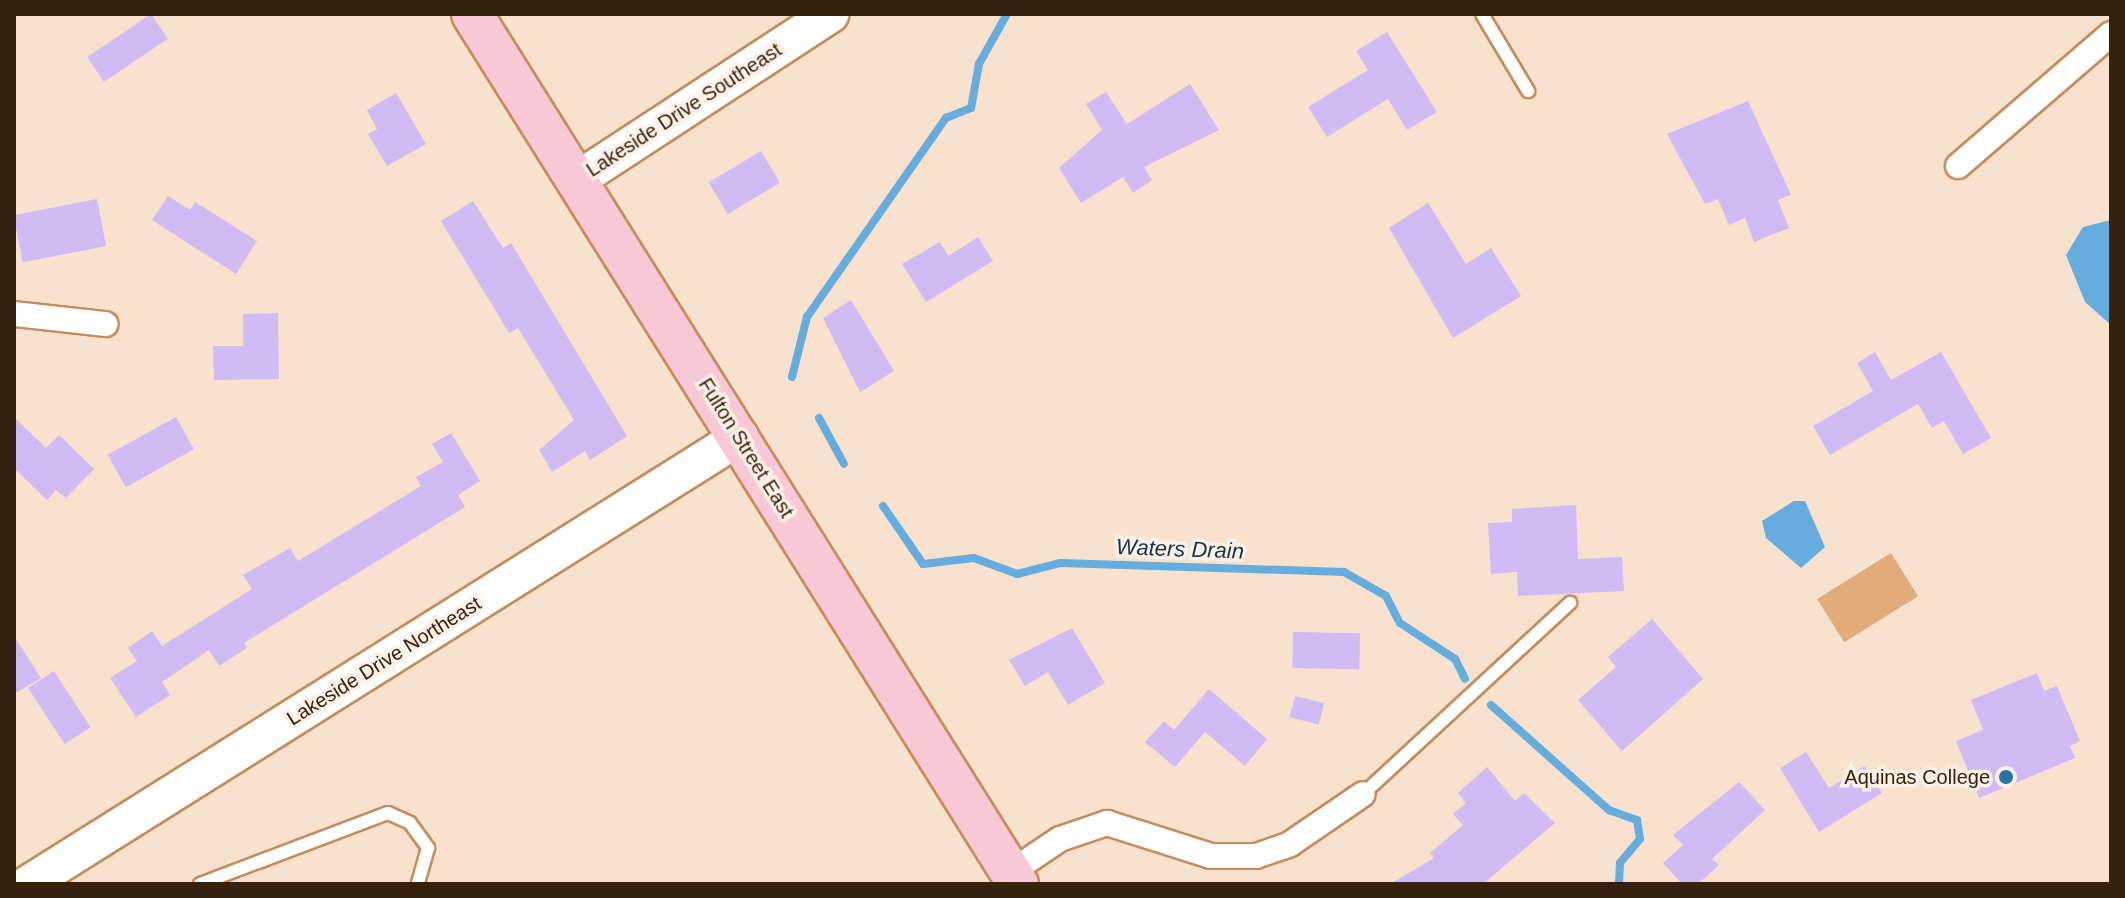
<!DOCTYPE html>
<style>
body{margin:0}
#map{position:relative;width:2125px;height:898px;overflow:hidden;background:#f8e1cd;font-family:Helvetica,sans-serif}
div>[style]{position:absolute}
.green>*{inset:0;background:#e1ab7c;transform-origin:0 0}
.water>*{inset:0;background:#65acdf}
.stream>*{height:8px;margin:-4px;padding:0 4px;transform-origin:4px;border-radius:4px;background:#65acdf}
.building>*{inset:0;background:#d1bbf5;transform-origin:0 0}
.roads{filter:drop-shadow(2px 0 #c48d5e) drop-shadow(-2px 0 #c48d5e) drop-shadow(0 2px #c48d5e) drop-shadow(0 -2px #c48d5e)}
.lane>*{height:12px;margin:-6px;padding:0 6px;transform-origin:6px;border-radius:6px;background:#fff}
.street>*{height:24px;margin:-12px;padding:0 12px;transform-origin:12px;border-radius:12px;background:#fff}
.secondary>*{height:36px;margin:-18px;padding:0 18px;transform-origin:18px;border-radius:18px;background:#fff}
.primary>*{height:40px;margin:-20px;padding:0 20px;transform-origin:20px;border-radius:20px;background:#f8c8d6}
.dots>*{width:22px;height:22px;translate:-50% -50%;box-sizing:border-box;border:4px solid #fcf0e7;border-radius:50%}
span{translate:-50% -50%;white-space:nowrap;text-align:center;line-height:1.15;-webkit-text-stroke:7px #fcf0e7;paint-order:stroke}
.street-label{font-size:20px;color:#36210d}
.poi-label{font-size:20px;color:#36210d}
.right{translate:-100% -50%;text-align:right}
.water-label{font-size:22px;color:#153449;font-style:italic}
.frame{position:absolute;inset:0;border:16px solid #36210d;pointer-events:none}
</style>
<div id="map">
<div class="green">
<i style="left:1891px;top:553px;width:51px;height:87px;rotate:58deg"></i>
</div>
<div class="water">
<i style="clip-path:polygon(2111px 220px,2111px 325px,2085px 302px,2066px 255px,2083px 227px)"></i>
<i style="clip-path:polygon(1794px 501px,1805px 501px,1825px 547px,1801px 568px,1766px 538px,1762px 521px)"></i>
</div>
<div class="stream">
<i style="left:792px;top:377px;width:62px;rotate:-76deg"></i>
<i style="left:807px;top:317px;width:243px;rotate:-55.1deg"></i>
<i style="left:946px;top:118px;width:27px;rotate:-22deg"></i>
<i style="left:971px;top:108px;width:45px;rotate:-79.7deg"></i>
<i style="left:979px;top:64px;width:57px;rotate:-60.8deg"></i>
<i style="left:819px;top:418px;width:52px;rotate:61.5deg"></i>
<i style="left:883px;top:506px;width:70px;rotate:55.4deg"></i>
<i style="left:923px;top:564px;width:51px;rotate:-6.7deg"></i>
<i style="left:974px;top:558px;width:46px;rotate:20.4deg"></i>
<i style="left:1017px;top:574px;width:44px;rotate:-14.3deg"></i>
<i style="left:1060px;top:563px;width:284px;rotate:1.8deg"></i>
<i style="left:1344px;top:572px;width:48px;rotate:29.7deg"></i>
<i style="left:1386px;top:596px;width:30px;rotate:63deg"></i>
<i style="left:1400px;top:623px;width:66px;rotate:33.2deg"></i>
<i style="left:1455px;top:659px;width:22px;rotate:63deg"></i>
<i style="left:1491px;top:705px;width:158px;rotate:41.7deg"></i>
<i style="left:1609px;top:810px;width:30px;rotate:20deg"></i>
<i style="left:1637px;top:820px;width:19px;rotate:81deg"></i>
<i style="left:1640px;top:839px;width:31px;rotate:130deg"></i>
<i style="left:1620px;top:863px;width:21px;rotate:93deg"></i>
</div>
<div class="building">
<i style="left:151px;top:14px;width:30px;height:77px;rotate:56deg"></i>
<i style="clip-path:polygon(1387px 32px,1437px 112px,1407px 130px,1388px 99px,1327px 137px,1308px 107px,1368px 70px,1356px 51px)"></i>
<i style="clip-path:polygon(1190px 84px,1219px 130px,1144px 167px,1152px 180px,1133px 193px,1123px 177px,1081px 203px,1059px 168px,1102px 130px,1086px 104px,1106px 92px,1127px 124px)"></i>
<i style="clip-path:polygon(396px 93px,426px 144px,387px 166px,368px 134px,377px 129px,367px 110px)"></i>
<i style="clip-path:polygon(1748px 101px,1791px 195px,1778px 200px,1789px 228px,1754px 242px,1745px 218px,1729px 225px,1718px 199px,1705px 204px,1667px 134px)"></i>
<i style="left:761px;top:151px;width:37px;height:61px;rotate:59deg"></i>
<i style="clip-path:polygon(168px 196px,190px 210px,195px 202px,257px 241px,236px 274px,152px 220px)"></i>
<i style="left:97px;top:199px;width:48px;height:85px;rotate:79deg"></i>
<i style="clip-path:polygon(473px 201px,503px 248px,511px 243px,627px 436px,590px 460px,585px 451px,552px 472px,539px 450px,574px 420px,518px 328px,509px 333px,441px 221px)"></i>
<i style="clip-path:polygon(1428px 203px,1466px 264px,1491px 248px,1521px 296px,1453px 338px,1389px 228px)"></i>
<i style="clip-path:polygon(978px 237px,993px 261px,926px 302px,902px 264px,940px 242px,948px 256px)"></i>
<i style="clip-path:polygon(851px 300px,894px 371px,860px 392px,823px 318px)"></i>
<i style="clip-path:polygon(278px 313px,279px 379px,214px 380px,213px 346px,243px 346px,243px 314px)"></i>
<i style="clip-path:polygon(1875px 352px,1891px 380px,1941px 352px,1991px 438px,1963px 454px,1944px 421px,1932px 428px,1918px 404px,1830px 455px,1813px 426px,1873px 391px,1857px 363px)"></i>
<i style="clip-path:polygon(14px 417px,46px 448px,59px 435px,94px 469px,66px 498px,56px 490px,47px 500px,14px 468px)"></i>
<i style="left:176px;top:417px;width:37px;height:78px;rotate:61deg"></i>
<i style="clip-path:polygon(451px 433px,480px 481px,458px 495px,465px 507px,244px 643px,247px 648px,219px 666px,209px 650px,162px 682px,170px 695px,136px 717px,110px 678px,137px 661px,128px 648px,152px 631px,162px 646px,252px 589px,243px 575px,290px 548px,298px 561px,421px 486px,416px 477px,443px 462px,432px 444px)"></i>
<i style="clip-path:polygon(1576px 505px,1578px 559px,1622px 557px,1624px 591px,1518px 596px,1517px 572px,1491px 574px,1488px 523px,1512px 522px,1512px 509px)"></i>
<i style="clip-path:polygon(1652px 619px,1703px 679px,1622px 751px,1578px 700px,1616px 667px,1608px 657px)"></i>
<i style="clip-path:polygon(1072px 628px,1105px 683px,1068px 705px,1048px 672px,1025px 686px,1009px 660px)"></i>
<i style="left:1293px;top:632px;width:67px;height:36px;rotate:1deg"></i>
<i style="clip-path:polygon(14px 636px,41px 678px,14px 694px)"></i>
<i style="left:54px;top:671px;width:67px;height:31px;rotate:57deg"></i>
<i style="clip-path:polygon(2037px 673px,2044px 691px,2057px 686px,2080px 741px,2070px 746px,2075px 758px,1979px 798px,1956px 741px,1983px 730px,1971px 700px)"></i>
<i style="clip-path:polygon(1209px 689px,1267px 739px,1245px 766px,1205px 732px,1175px 767px,1145px 742px,1164px 721px,1174px 730px)"></i>
<i style="left:1295px;top:696px;width:30px;height:22px;rotate:14deg"></i>
<i style="clip-path:polygon(1806px 752px,1829px 788px,1865px 766px,1882px 793px,1819px 832px,1780px 768px)"></i>
<i style="clip-path:polygon(1487px 767px,1515px 801px,1524px 793px,1555px 823px,1483px 884px,1390px 884px,1434px 858px,1430px 853px,1463px 825px,1453px 814px,1466px 803px,1458px 793px)"></i>
<i style="clip-path:polygon(1739px 782px,1765px 810px,1712px 859px,1719px 865px,1698px 884px,1682px 884px,1663px 863px,1683px 845px,1673px 835px)"></i>
</div>
<div class="roads">
<div class="lane">
<i style="left:1482px;top:14px;width:90px;rotate:59.1deg"></i>
<i style="left:1363px;top:794px;width:282px;rotate:-42.7deg"></i>
<i style="left:200px;top:884px;width:201px;rotate:-20.7deg"></i>
<i style="left:388px;top:813px;width:24px;rotate:24deg"></i>
<i style="left:410px;top:823px;width:31px;rotate:54deg"></i>
<i style="left:428px;top:848px;width:37px;rotate:106deg"></i>
</div>
<div class="street">
<i style="left:1958px;top:166px;width:202px;rotate:-40.8deg"></i>
<i style="left:14px;top:314px;width:92px;rotate:6.3deg"></i>
<i style="left:1011px;top:872px;width:59px;rotate:-34deg"></i>
<i style="left:1060px;top:839px;width:50px;rotate:-18.8deg"></i>
<i style="left:1107px;top:823px;width:109px;rotate:17.6deg"></i>
<i style="left:1211px;top:856px;width:45px"></i>
<i style="left:1256px;top:856px;width:36px;rotate:-19deg"></i>
<i style="left:1290px;top:844px;width:88px;rotate:-34.4deg"></i>
</div>
<div class="secondary">
<i style="left:577px;top:180px;width:303px;rotate:-33.2deg"></i>
<i style="left:28px;top:884px;width:841px;rotate:-32.12deg"></i>
</div>
<div class="primary">
<i style="left:472px;top:14px;width:1027px;rotate:57.89deg"></i>
</div>
</div>
<div class="dots">
<i style="left:2006px;top:777px;background:#2573a5"></i>
</div>
<div class="street-label">
<span style="left:684px;top:110px;rotate:-33deg">Lakeside Drive Southeast</span>
<span style="left:746px;top:448px;rotate:58deg">Fulton Street East</span>
<span style="left:384px;top:661px;rotate:-32deg">Lakeside Drive Northeast</span>
</div>
<div class="poi-label">
<span class="right" style="left:1990px;top:777px">Aquinas College</span>
</div>
<div class="water-label">
<span style="left:1180px;top:549px;rotate:2deg">Waters Drain</span>
</div>
<div class="frame"></div>
</div>
